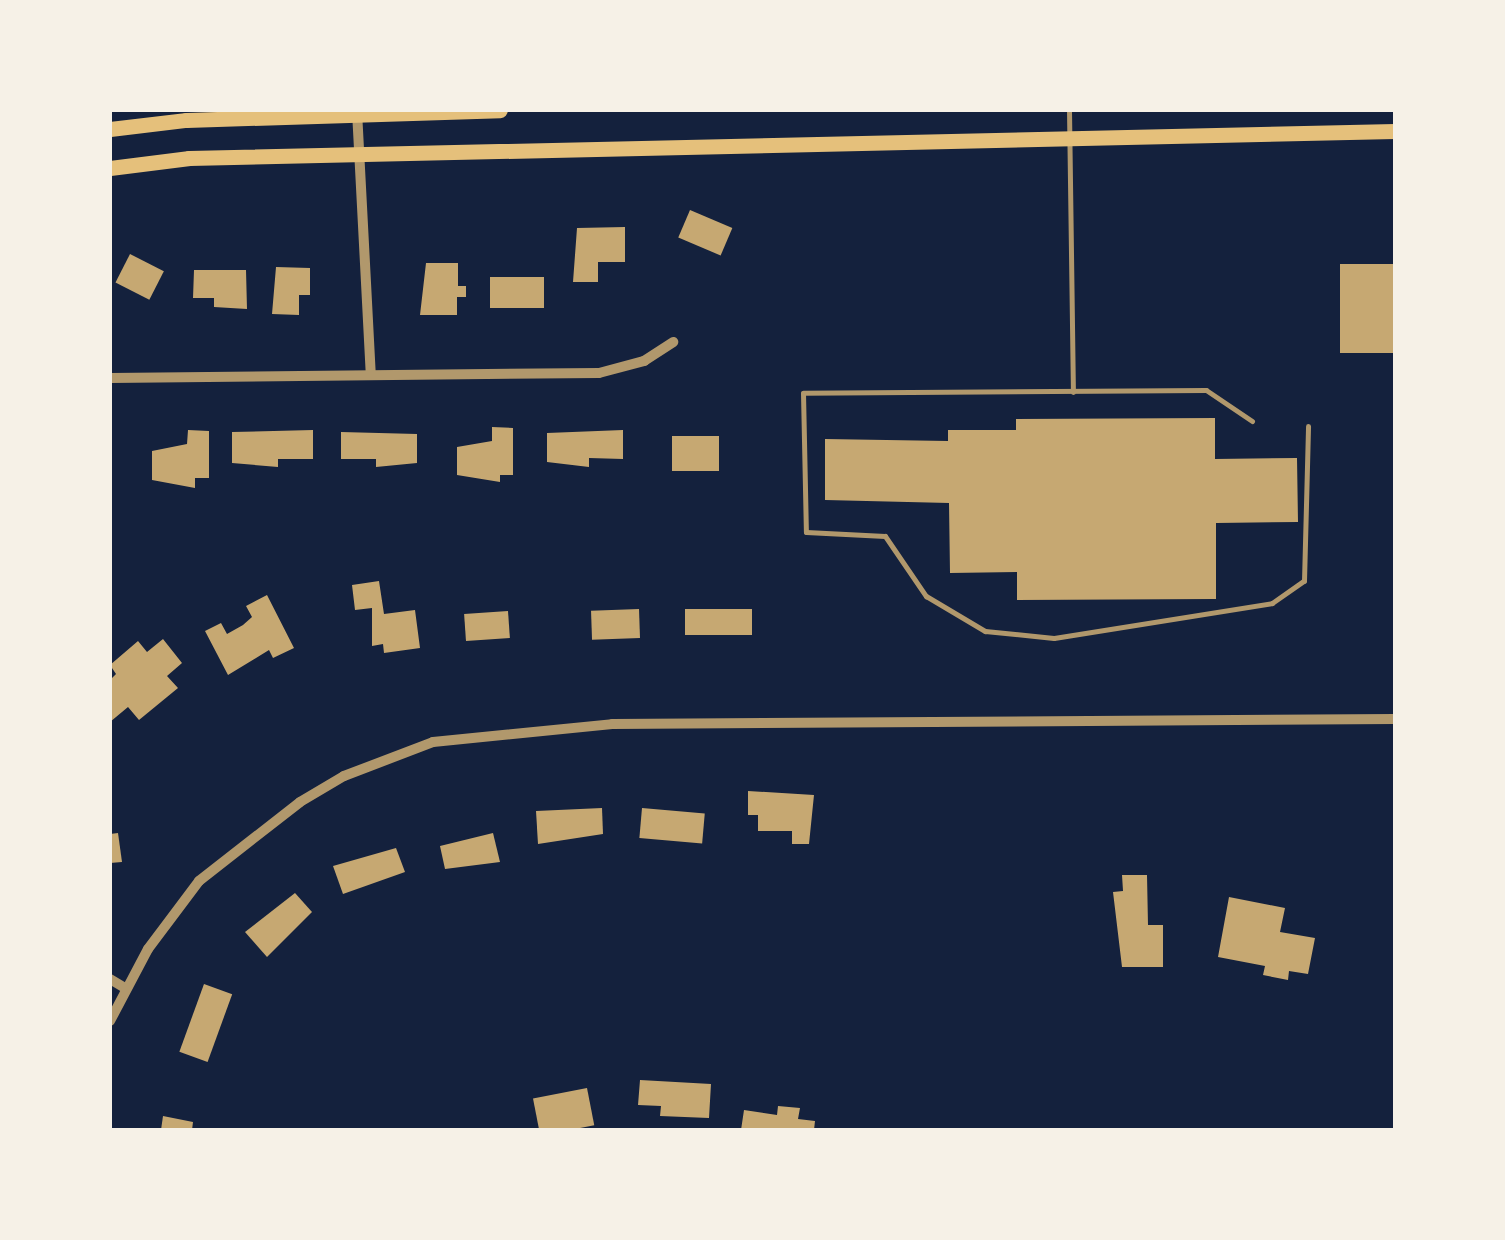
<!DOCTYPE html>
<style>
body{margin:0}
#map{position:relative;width:1505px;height:1240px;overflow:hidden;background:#14213d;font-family:Karla,sans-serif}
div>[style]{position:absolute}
.building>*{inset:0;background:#c6a872;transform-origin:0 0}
.service>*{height:5px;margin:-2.5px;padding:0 2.5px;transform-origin:2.5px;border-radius:2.5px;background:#b1986c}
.minor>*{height:10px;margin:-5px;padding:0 5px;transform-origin:5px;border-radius:5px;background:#b1986c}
.secondary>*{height:15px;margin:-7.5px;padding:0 7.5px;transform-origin:7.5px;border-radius:7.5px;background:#e5c07b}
span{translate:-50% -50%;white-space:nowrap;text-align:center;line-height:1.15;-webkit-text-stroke:8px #f6f1e7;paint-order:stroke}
.frame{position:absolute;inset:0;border:112px solid #f6f1e7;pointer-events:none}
</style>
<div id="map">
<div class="building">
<i style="left:690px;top:210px;width:46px;height:30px;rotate:23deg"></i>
<i style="clip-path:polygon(625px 227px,625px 262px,598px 262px,598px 282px,573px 282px,577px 228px)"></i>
<i style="left:130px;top:254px;width:38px;height:32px;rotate:27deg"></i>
<i style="clip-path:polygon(426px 263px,458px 263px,458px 286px,466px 286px,466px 297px,457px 297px,457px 315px,420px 315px)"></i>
<i style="left:1395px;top:264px;width:89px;height:55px;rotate:90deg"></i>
<i style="clip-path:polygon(276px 267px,310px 268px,310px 295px,299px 295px,299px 315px,272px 314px)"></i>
<i style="clip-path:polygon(194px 270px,246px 270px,247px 309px,214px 307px,214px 298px,193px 298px)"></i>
<i style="left:544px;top:277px;width:31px;height:54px;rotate:90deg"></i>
<i style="clip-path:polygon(1215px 418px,1215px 459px,1297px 458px,1298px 522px,1216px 523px,1216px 599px,1017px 600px,1017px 572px,950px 573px,949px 503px,825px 500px,825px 439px,948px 441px,948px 430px,1016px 430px,1016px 419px)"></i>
<i style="clip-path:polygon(492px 427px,513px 428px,513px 475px,500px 475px,500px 482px,457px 475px,457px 447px,492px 441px)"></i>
<i style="clip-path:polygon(188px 430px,209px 431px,209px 478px,195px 478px,195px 488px,152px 480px,152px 451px,187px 444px)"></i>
<i style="clip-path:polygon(313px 430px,313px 459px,278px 459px,278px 467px,232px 463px,232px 432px)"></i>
<i style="clip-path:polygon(623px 430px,623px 459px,589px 458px,589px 467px,547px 462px,547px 433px)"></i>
<i style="clip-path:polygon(341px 432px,417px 434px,417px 463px,376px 467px,376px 459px,341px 459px)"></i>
<i style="left:672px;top:436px;width:47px;height:35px"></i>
<i style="clip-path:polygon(379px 581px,384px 614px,415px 610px,420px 648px,384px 653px,383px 644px,372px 646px,372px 608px,355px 610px,352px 585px)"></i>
<i style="clip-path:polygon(267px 595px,294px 648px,273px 658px,269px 650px,228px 675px,205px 631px,221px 623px,227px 634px,243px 625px,252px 617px,246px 606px)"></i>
<i style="left:639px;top:609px;width:29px;height:48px;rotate:88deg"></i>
<i style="left:752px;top:609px;width:26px;height:67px;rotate:90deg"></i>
<i style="left:508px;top:611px;width:27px;height:44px;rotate:86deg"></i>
<i style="clip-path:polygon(163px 639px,182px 663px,167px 676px,178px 688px,139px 720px,128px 707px,110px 722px,110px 680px,116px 674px,110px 665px,138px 641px,147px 652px)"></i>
<i style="clip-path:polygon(748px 791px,814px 795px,809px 844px,792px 844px,792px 831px,758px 831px,758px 815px,748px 815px)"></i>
<i style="clip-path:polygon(602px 808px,603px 834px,538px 844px,536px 811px)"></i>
<i style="left:642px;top:808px;width:63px;height:30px;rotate:5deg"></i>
<i style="clip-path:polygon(118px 833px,122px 862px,110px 863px,110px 834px)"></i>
<i style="clip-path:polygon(493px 833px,500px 862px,445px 869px,440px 846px)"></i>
<i style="clip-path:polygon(396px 848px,405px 872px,343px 894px,333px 866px)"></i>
<i style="clip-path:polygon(1122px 875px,1147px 875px,1148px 925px,1163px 925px,1163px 967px,1122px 967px,1113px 892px,1123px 891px)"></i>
<i style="clip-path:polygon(295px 893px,312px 912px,267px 957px,245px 932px)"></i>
<i style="clip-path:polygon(1229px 897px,1285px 908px,1280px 932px,1315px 938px,1308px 974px,1289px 971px,1288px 980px,1263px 975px,1265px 966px,1218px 957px)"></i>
<i style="left:204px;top:984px;width:30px;height:72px;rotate:20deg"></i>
<i style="clip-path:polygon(640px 1080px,711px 1084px,709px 1118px,660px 1116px,661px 1106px,638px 1105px)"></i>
<i style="left:587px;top:1088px;width:38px;height:55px;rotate:79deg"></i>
<i style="clip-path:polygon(778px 1106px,800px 1108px,798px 1119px,815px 1121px,814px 1130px,741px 1130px,744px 1110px,777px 1115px)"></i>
<i style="clip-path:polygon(163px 1116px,193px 1122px,192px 1130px,161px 1130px)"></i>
</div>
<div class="service">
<i style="left:1069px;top:110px;width:282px;rotate:89.2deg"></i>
<i style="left:1252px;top:421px;width:55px;rotate:-146deg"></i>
<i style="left:1206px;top:390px;width:403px;rotate:179.6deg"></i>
<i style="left:803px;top:393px;width:139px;rotate:88.8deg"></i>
<i style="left:806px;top:532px;width:79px;rotate:2.9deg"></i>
<i style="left:885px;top:536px;width:73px;rotate:55.7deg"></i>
<i style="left:926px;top:596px;width:69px;rotate:30.7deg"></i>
<i style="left:985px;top:631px;width:69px;rotate:5.8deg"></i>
<i style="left:1054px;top:638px;width:221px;rotate:-9.1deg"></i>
<i style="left:1272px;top:603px;width:39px;rotate:-35deg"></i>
<i style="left:1304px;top:581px;width:155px;rotate:-88.5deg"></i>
</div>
<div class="minor">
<i style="left:357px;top:111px;width:264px;rotate:87deg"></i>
<i style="left:110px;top:378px;width:489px;rotate:-0.6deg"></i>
<i style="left:599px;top:373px;width:47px;rotate:-14.9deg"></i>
<i style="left:644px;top:361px;width:35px;rotate:-33deg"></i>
<i style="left:110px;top:979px;width:17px;rotate:31deg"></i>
<i style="left:110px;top:1021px;width:81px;rotate:-62.2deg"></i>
<i style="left:148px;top:949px;width:85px;rotate:-53.1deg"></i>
<i style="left:199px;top:881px;width:128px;rotate:-38deg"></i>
<i style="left:300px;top:802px;width:51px;rotate:-30.6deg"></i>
<i style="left:344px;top:776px;width:95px;rotate:-20.9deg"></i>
<i style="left:433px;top:742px;width:180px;rotate:-5.7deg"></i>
<i style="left:612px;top:724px;width:783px;rotate:-0.37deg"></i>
</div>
<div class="secondary">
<i style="left:110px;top:129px;width:77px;rotate:-6.8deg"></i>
<i style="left:186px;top:120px;width:314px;rotate:-1.8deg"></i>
<i style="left:110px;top:168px;width:80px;rotate:-7.2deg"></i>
<i style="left:189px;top:158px;width:1206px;rotate:-1.28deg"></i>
</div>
<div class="frame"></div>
</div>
